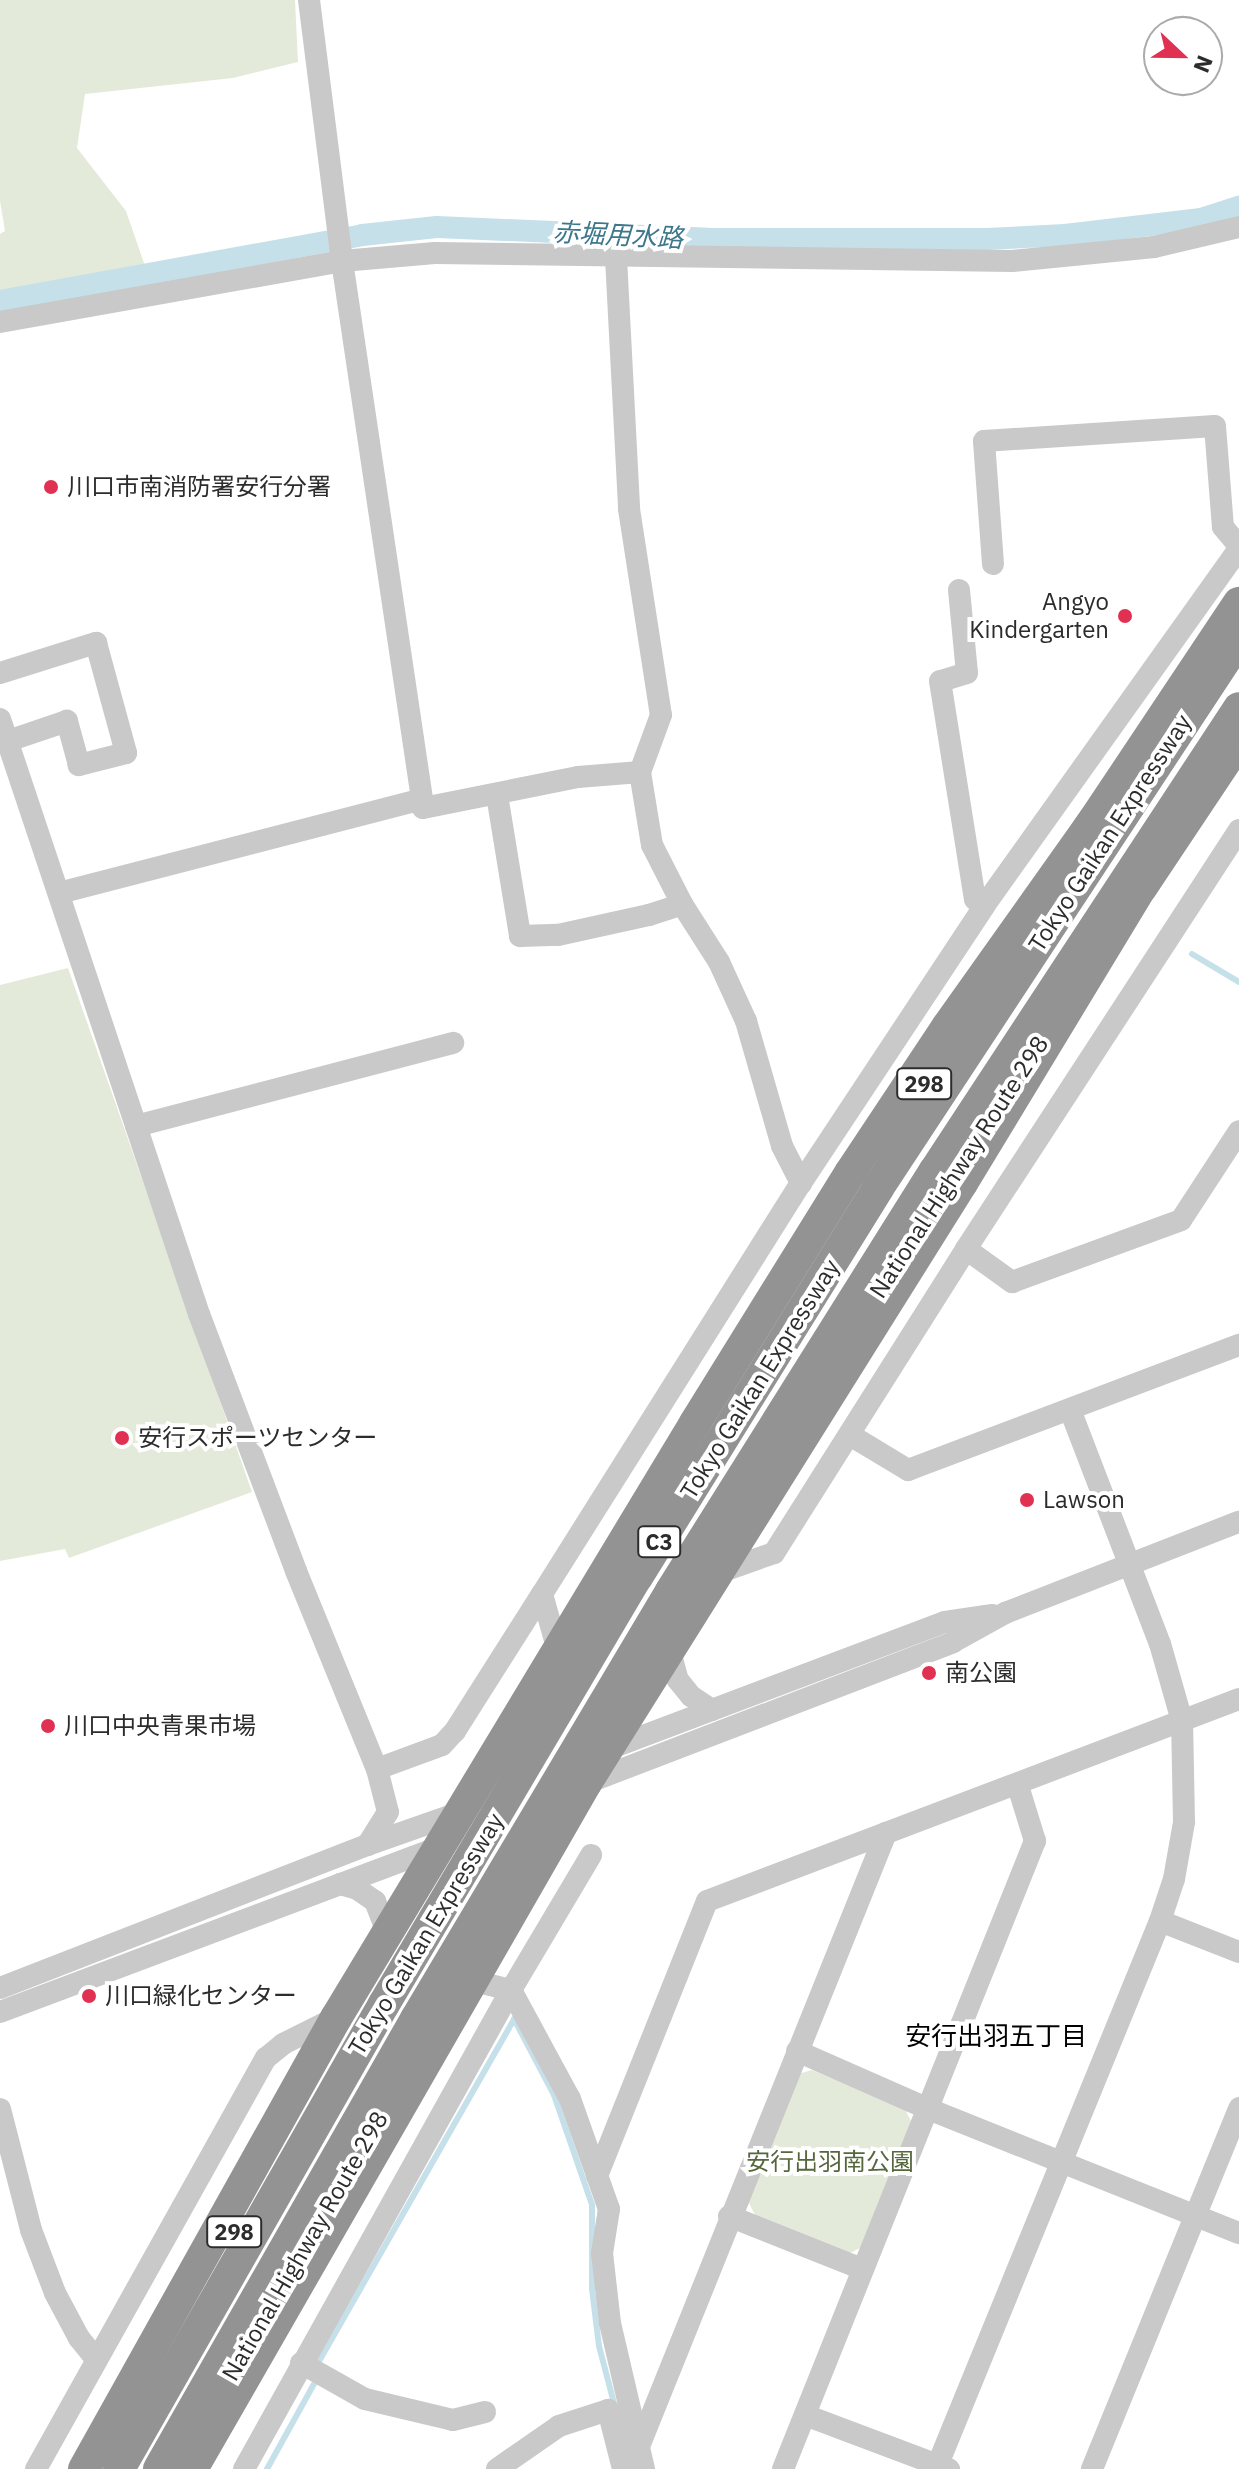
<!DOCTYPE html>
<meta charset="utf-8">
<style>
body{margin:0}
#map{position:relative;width:1239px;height:2469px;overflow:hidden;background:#fff;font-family:"IBM Plex Sans","Noto Sans JP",sans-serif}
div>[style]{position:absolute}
.green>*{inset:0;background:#e4eada}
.stream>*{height:6px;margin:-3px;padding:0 3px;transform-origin:3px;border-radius:3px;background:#c6e0ea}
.canal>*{height:22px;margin:-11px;padding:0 11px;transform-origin:11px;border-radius:11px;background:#c6e0ea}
.minor>*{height:22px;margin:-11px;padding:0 11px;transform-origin:11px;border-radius:11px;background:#c9c9c9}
.highway>*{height:32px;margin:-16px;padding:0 16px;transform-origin:16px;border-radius:16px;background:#939393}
.highway-bridge>*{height:32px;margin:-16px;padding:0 16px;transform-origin:16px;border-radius:16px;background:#939393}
.dots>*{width:22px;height:22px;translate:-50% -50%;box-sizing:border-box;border:4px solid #fff;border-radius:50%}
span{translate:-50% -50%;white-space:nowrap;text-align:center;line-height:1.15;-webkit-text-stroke:8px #fff;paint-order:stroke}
.shield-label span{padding:2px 6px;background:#fff;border:2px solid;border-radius:6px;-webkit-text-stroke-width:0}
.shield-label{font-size:22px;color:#2c2c2c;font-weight:700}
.poi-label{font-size:24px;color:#2c2c2c}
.left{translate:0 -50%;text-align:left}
.right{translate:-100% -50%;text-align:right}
.street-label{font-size:24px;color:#2c2c2c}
.park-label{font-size:24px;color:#55673b}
.water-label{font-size:26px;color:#3d778c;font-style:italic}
.neighbourhood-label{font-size:26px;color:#000}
.north{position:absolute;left:1143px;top:16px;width:80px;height:80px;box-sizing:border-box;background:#fff;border:2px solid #ababab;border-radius:50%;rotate:112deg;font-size:22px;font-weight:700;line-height:32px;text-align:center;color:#2c2c2c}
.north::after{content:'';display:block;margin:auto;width:28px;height:36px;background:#e13153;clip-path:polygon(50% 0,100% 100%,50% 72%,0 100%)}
</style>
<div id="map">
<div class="green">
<i style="clip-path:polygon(0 0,295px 0,298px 62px,233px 78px,85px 94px,77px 148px,126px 211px,145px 266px,0 291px,0 234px,5px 231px,0 201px)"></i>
<i style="clip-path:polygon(68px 968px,252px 1492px,69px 1558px,65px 1549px,0 1561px,0 985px)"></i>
<i style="clip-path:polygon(812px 2070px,904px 2107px,911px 2121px,862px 2247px,850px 2253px,755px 2215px,748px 2201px,798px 2074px)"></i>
</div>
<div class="stream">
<i style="left:1192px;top:954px;width:55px;rotate:30.8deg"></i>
<i style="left:318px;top:2363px;width:396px;rotate:-60.3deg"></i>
<i style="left:514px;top:2019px;width:86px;rotate:62.2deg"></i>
<i style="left:554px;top:2095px;width:116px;rotate:70.9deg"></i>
<i style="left:592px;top:2205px;width:84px;rotate:90deg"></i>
<i style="left:592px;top:2289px;width:57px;rotate:83deg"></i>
<i style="left:599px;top:2346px;width:63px;rotate:75.3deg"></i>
<i style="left:267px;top:2469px;width:99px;rotate:-61.1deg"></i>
</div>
<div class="canal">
<i style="left:0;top:301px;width:368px;rotate:-10.3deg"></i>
<i style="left:362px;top:235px;width:75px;rotate:-6.1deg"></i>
<i style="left:437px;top:227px;width:272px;rotate:2.5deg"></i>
<i style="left:709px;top:239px;width:278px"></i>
<i style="left:987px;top:239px;width:78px;rotate:-2.9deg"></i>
<i style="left:1065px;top:235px;width:137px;rotate:-6.7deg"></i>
<i style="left:1201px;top:219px;width:40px;rotate:-18deg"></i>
</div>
<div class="minor">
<i style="left:309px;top:0;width:263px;rotate:82.8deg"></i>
<i style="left:342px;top:261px;width:544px;rotate:81.54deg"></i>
<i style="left:616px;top:258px;width:251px;rotate:87deg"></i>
<i style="left:629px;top:509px;width:208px;rotate:81.2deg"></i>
<i style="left:661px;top:715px;width:61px;rotate:110.2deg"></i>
<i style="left:640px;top:772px;width:74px;rotate:80.7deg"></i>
<i style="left:652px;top:845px;width:66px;rotate:63deg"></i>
<i style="left:682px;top:904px;width:69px;rotate:57.5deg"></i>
<i style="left:719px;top:962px;width:65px;rotate:65.4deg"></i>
<i style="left:746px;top:1021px;width:130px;rotate:73.9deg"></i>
<i style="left:782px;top:1146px;width:42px;rotate:62.8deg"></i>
<i style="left:0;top:322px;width:347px;rotate:-10.1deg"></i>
<i style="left:342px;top:261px;width:93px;rotate:-4.9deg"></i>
<i style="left:435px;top:253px;width:577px;rotate:0.79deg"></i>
<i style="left:1012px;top:261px;width:143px;rotate:-5.6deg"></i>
<i style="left:1154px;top:247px;width:87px;rotate:-13.2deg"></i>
<i style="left:993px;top:564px;width:123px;rotate:-94.2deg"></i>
<i style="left:984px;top:441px;width:231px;rotate:-3.7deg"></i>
<i style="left:1215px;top:426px;width:101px;rotate:85.5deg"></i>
<i style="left:1223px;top:527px;width:25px;rotate:50deg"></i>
<i style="left:959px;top:590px;width:83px;rotate:84.5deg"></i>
<i style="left:967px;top:673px;width:28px;rotate:163deg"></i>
<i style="left:940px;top:681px;width:221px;rotate:80.9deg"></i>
<i style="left:975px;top:899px;width:11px;rotate:38deg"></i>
<i style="left:0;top:673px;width:101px;rotate:-17.4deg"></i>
<i style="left:96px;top:643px;width:114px;rotate:74.7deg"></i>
<i style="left:126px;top:753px;width:49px;rotate:165.7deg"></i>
<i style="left:79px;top:765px;width:46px;rotate:-105.3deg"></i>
<i style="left:67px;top:721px;width:62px;rotate:161.3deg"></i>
<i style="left:0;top:719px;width:627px;rotate:71.51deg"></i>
<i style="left:199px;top:1314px;width:275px;rotate:69.3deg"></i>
<i style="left:296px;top:1571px;width:214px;rotate:67.8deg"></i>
<i style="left:377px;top:1769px;width:44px;rotate:75.7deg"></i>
<i style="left:388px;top:1812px;width:39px;rotate:122deg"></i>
<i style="left:497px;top:795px;width:143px;rotate:80.7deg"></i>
<i style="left:520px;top:936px;width:38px;rotate:-2deg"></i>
<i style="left:558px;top:935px;width:93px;rotate:-12.4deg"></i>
<i style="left:649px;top:915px;width:35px;rotate:-18deg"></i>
<i style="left:59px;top:893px;width:375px;rotate:-14.5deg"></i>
<i style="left:422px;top:799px;width:9px;rotate:84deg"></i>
<i style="left:423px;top:808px;width:158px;rotate:-11.3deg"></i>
<i style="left:578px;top:777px;width:62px;rotate:-4.6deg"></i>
<i style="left:136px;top:1126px;width:328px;rotate:-14.7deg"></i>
<i style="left:966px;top:1249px;width:57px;rotate:35.7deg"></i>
<i style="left:1012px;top:1282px;width:180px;rotate:-20.1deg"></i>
<i style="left:1181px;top:1220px;width:106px;rotate:-56.9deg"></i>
<i style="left:850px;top:1435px;width:68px;rotate:31.1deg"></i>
<i style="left:908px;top:1470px;width:354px;rotate:-20.7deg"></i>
<i style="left:720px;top:1572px;width:57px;rotate:-19.4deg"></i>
<i style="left:774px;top:1553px;width:360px;rotate:-57.7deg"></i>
<i style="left:966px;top:1249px;width:500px;rotate:-56.91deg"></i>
<i style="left:558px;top:1651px;width:59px;rotate:-105.7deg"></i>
<i style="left:542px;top:1594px;width:486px;rotate:-57.8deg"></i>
<i style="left:801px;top:1183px;width:332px;rotate:-56.5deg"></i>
<i style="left:984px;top:906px;width:440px;rotate:-54.5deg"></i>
<i style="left:670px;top:1651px;width:30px;rotate:75deg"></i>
<i style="left:678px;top:1680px;width:21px;rotate:51deg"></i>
<i style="left:691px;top:1696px;width:25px;rotate:34deg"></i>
<i style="left:606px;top:1750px;width:362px;rotate:-20.7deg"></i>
<i style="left:945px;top:1622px;width:48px;rotate:-8.5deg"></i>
<i style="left:377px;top:1769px;width:69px;rotate:-20.3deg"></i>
<i style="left:442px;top:1745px;width:19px;rotate:-47deg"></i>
<i style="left:455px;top:1731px;width:162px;rotate:-57.6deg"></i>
<i style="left:584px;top:1784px;width:395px;rotate:-21deg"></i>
<i style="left:953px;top:1642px;width:60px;rotate:-29.1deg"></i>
<i style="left:1005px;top:1613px;width:251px;rotate:-21.3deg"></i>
<i style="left:340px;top:1884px;width:18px;rotate:16deg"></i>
<i style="left:357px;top:1889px;width:22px;rotate:34deg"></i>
<i style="left:375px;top:1901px;width:25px;rotate:69deg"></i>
<i style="left:384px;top:1924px;width:15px;rotate:94deg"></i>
<i style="left:1160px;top:1921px;width:85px;rotate:21.4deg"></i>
<i style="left:470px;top:1980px;width:42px;rotate:13.7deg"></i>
<i style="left:511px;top:1990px;width:124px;rotate:61.6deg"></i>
<i style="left:570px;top:2099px;width:117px;rotate:70.5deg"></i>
<i style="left:609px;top:2209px;width:45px;rotate:99deg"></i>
<i style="left:602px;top:2253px;width:70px;rotate:83.5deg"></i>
<i style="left:610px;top:2323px;width:150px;rotate:76.9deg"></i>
<i style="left:0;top:1988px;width:394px;rotate:-21.3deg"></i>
<i style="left:367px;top:1845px;width:103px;rotate:-19.3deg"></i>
<i style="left:0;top:2012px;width:472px;rotate:-20.6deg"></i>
<i style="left:797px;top:2051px;width:141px;rotate:23.8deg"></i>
<i style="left:926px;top:2108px;width:337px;rotate:21.8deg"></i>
<i style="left:0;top:2109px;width:125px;rotate:75.6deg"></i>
<i style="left:31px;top:2230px;width:67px;rotate:69.1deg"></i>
<i style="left:55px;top:2293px;width:51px;rotate:61.9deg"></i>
<i style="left:79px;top:2338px;width:27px;rotate:51deg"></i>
<i style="left:597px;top:2176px;width:296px;rotate:-68.2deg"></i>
<i style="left:707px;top:1901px;width:569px;rotate:-20.79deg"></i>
<i style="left:729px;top:2216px;width:141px;rotate:21.7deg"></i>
<i style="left:301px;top:2363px;width:73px;rotate:29.4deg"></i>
<i style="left:365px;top:2399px;width:90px;rotate:13.4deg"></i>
<i style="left:453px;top:2420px;width:33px;rotate:-14deg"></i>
<i style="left:805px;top:2415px;width:154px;rotate:20.6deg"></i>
<i style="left:640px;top:2444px;width:659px;rotate:-68.07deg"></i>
<i style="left:36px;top:2469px;width:471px;rotate:-60.8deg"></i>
<i style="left:266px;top:2058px;width:22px;rotate:-39deg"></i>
<i style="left:283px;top:2044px;width:58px;rotate:-26.6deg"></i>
<i style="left:244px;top:2469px;width:548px;rotate:-60.86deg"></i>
<i style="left:511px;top:1990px;width:157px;rotate:-59.3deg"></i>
<i style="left:497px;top:2469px;width:75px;rotate:-34.7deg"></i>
<i style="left:559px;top:2426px;width:52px;rotate:-18.1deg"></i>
<i style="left:608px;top:2410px;width:61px;rotate:75.7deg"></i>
<i style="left:783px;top:2469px;width:677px;rotate:-68.14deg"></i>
<i style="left:1035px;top:1841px;width:58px;rotate:-107.2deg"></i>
<i style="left:936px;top:2469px;width:592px;rotate:-67.77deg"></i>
<i style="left:1160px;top:1921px;width:44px;rotate:-71.6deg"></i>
<i style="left:1174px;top:1879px;width:58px;rotate:-80deg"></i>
<i style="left:1184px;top:1822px;width:101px;rotate:-91.1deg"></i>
<i style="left:1182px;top:1721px;width:80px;rotate:-105.9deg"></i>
<i style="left:1160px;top:1644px;width:248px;rotate:-111deg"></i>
<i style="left:1092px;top:2469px;width:390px;rotate:-67.8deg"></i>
</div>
<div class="highway">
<i style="left:1084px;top:835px;width:279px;rotate:-56.3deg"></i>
<i style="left:1141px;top:888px;width:177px;rotate:-56.3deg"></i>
<i style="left:84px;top:2469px;width:517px;rotate:-60.81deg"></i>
<i style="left:336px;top:2018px;width:695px;rotate:-58.89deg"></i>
<i style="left:695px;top:1423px;width:294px;rotate:-58.2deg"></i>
<i style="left:850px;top:1173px;width:175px;rotate:-56.4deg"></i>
<i style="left:947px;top:1027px;width:255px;rotate:-54.6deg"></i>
<i style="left:192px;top:2469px;width:791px;rotate:-60.13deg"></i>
<i style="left:586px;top:1783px;width:708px;rotate:-57.93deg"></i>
<i style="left:962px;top:1183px;width:365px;rotate:-58.8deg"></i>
</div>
<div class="highway-bridge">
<i style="left:119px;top:2469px;width:535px;rotate:-60.32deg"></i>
<i style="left:384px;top:2004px;width:496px;rotate:-59.4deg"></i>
<i style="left:637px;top:1577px;width:458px;rotate:-58.2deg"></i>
<i style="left:878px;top:1188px;width:657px;rotate:-56.67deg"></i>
<i style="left:159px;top:2469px;width:518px;rotate:-60.27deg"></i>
<i style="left:416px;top:2019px;width:498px;rotate:-59.2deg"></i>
<i style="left:671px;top:1591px;width:495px;rotate:-57.9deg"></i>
<i style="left:934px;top:1172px;width:555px;rotate:-56.68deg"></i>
</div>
<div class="dots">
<i style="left:51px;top:487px;background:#e13153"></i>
<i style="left:1125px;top:616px;background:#e13153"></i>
<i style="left:122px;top:1438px;background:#e13153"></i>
<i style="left:1027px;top:1500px;background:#e13153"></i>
<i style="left:929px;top:1673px;background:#e13153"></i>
<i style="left:48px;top:1726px;background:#e13153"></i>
<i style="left:89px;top:1996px;background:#e13153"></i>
</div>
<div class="shield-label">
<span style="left:924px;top:1084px">298</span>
<span style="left:659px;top:1542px">C3</span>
<span style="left:234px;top:2232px">298</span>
</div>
<div class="poi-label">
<span class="left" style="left:67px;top:487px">川口市南消防署安行分署</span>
<span class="right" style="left:1109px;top:616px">Angyo<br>Kindergarten</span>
<span class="left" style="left:138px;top:1438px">安行スポーツセンター</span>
<span class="left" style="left:1043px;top:1500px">Lawson</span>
<span class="left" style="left:945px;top:1673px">南公園</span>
<span class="left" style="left:64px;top:1726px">川口中央青果市場</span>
<span class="left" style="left:105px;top:1996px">川口緑化センター</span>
</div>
<div class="street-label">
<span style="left:1110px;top:833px;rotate:-57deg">Tokyo Gaikan Expressway</span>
<span style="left:959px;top:1167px;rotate:-57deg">National Highway Route 298</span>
<span style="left:760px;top:1379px;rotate:-58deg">Tokyo Gaikan Expressway</span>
<span style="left:426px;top:1934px;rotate:-59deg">Tokyo Gaikan Expressway</span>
<span style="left:305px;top:2246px;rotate:-60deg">National Highway Route 298</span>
</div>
<div class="park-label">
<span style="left:830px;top:2162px">安行出羽南公園</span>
</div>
<div class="water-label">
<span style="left:618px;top:235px;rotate:3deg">赤堀用水路</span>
</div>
<div class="neighbourhood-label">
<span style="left:996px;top:2036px">安行出羽五丁目</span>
</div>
<div class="north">N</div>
</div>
